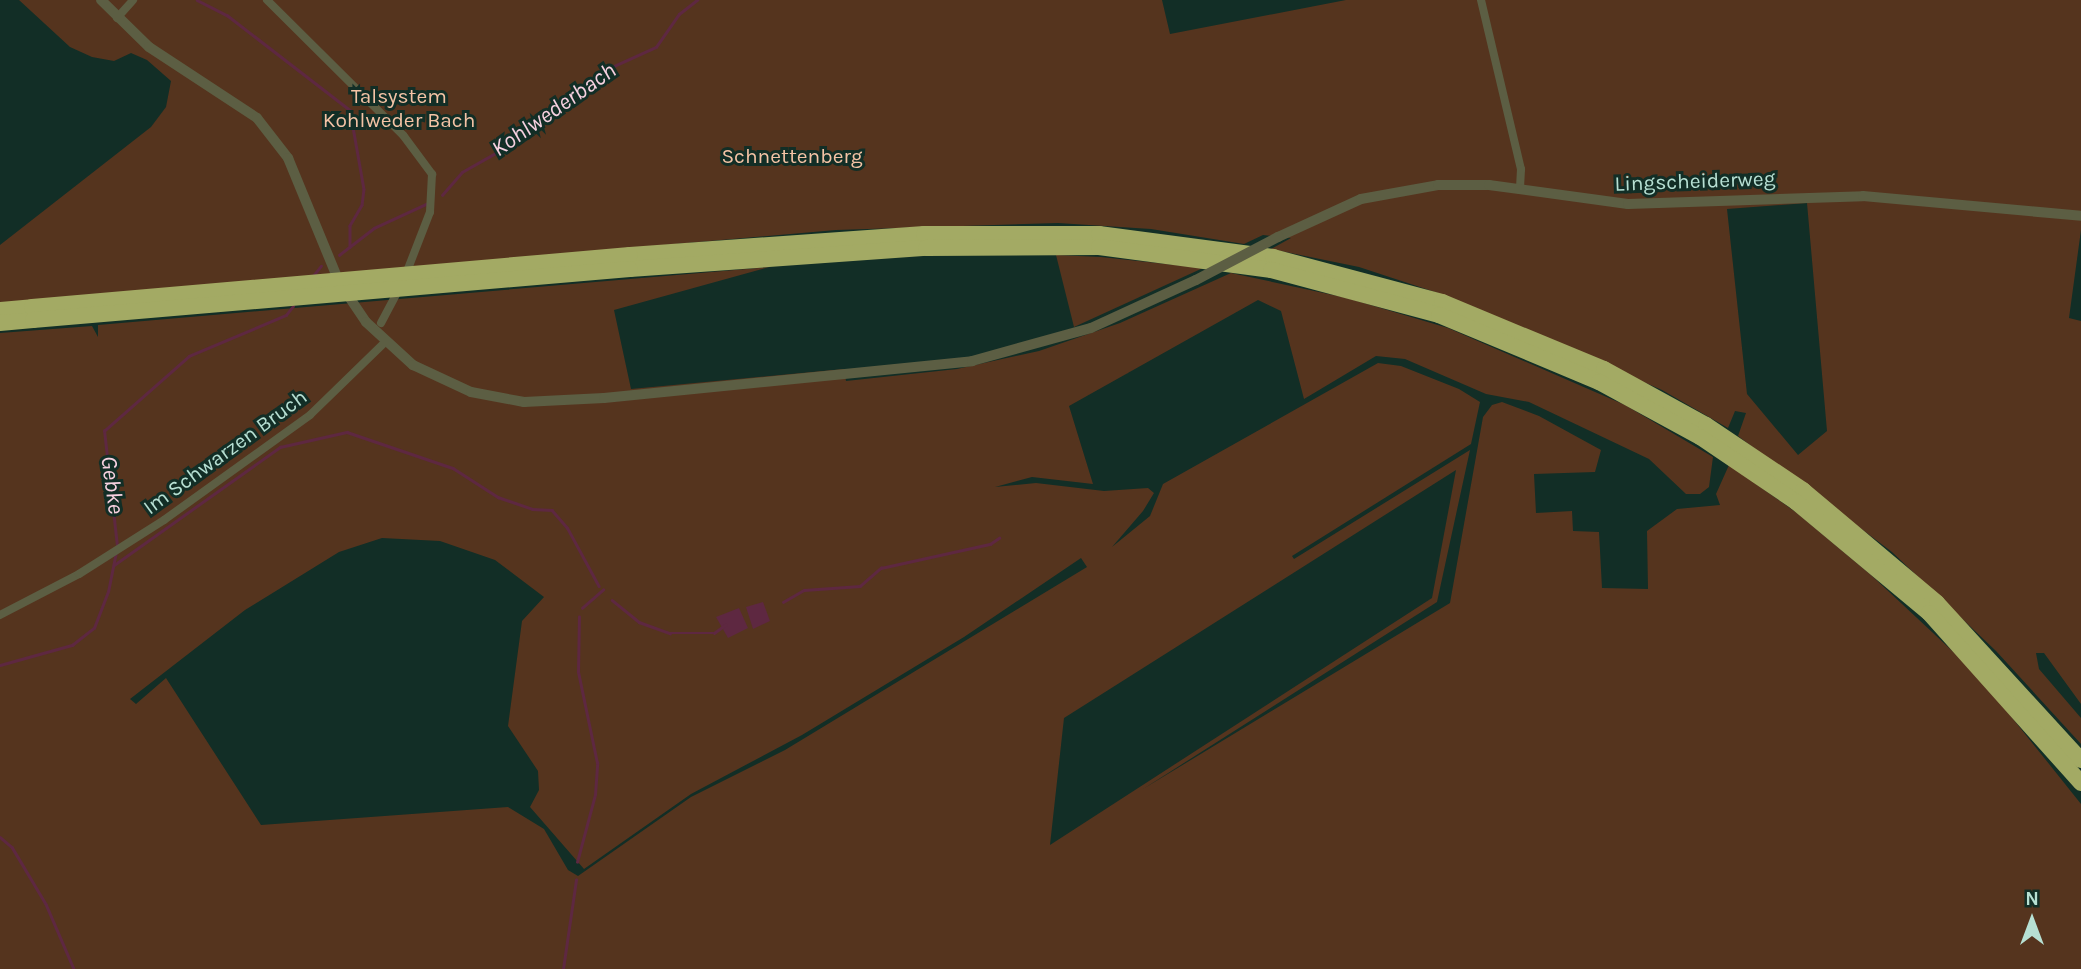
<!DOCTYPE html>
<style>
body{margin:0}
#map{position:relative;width:2081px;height:969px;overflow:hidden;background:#122e26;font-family:Karla,sans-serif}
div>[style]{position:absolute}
.green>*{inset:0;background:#55341e}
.water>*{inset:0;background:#5e2841}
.stream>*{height:2.5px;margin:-1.25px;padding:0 1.25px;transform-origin:1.25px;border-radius:1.25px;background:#5e2841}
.minor>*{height:8px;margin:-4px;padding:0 4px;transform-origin:4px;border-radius:4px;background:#5c5e43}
.tertiary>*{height:10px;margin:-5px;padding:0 5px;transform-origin:5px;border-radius:5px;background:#5c5e43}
.motorway>*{height:16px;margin:-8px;padding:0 8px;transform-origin:8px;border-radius:8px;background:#a3aa64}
.tertiary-bridge>*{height:10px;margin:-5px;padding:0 5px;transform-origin:5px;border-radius:5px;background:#5c5e43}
.motorway-bridge>*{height:16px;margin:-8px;padding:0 8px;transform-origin:8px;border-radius:8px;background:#a3aa64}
span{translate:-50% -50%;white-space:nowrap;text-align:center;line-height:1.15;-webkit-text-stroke:6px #122e26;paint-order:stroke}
.park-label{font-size:21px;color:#f4c3a5}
.street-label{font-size:21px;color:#b7e0d3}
.water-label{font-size:23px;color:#f7d1e0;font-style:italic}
.north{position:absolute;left:1997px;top:885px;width:70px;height:70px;-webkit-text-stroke:5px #122e26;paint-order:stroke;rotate:0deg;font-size:19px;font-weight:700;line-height:28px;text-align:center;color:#b7e0d3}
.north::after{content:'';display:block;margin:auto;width:24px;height:32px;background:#b7e0d3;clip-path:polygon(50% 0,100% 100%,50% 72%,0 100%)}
</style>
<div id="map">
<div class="green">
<i style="clip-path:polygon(evenodd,19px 0,1162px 0,1170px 34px,1346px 0,2081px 0,2081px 230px,2069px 318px,2081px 321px,2081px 704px,2044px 653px,2036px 653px,2039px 669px,2081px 718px,2081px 744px,1996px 651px,1892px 552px,1738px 436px,1746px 413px,1735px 411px,1728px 428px,1662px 390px,1438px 293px,1359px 267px,1271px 249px,1291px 238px,1263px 235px,1244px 244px,1151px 229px,1058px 223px,836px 230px,0 303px,0 245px,151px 127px,166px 107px,171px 81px,147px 60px,131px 53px,114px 61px,92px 57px,70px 47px,19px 0,1807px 203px,1827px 431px,1798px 455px,1747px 394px,1727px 209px,1807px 203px)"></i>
<i style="clip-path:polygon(1056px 255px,1101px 257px,1203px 268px,1074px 327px)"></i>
<i style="clip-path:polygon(evenodd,769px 267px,614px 310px,631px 389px,844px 369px,846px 381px,957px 369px,1039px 351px,1120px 323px,1231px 273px,1347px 298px,1448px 328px,1625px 405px,1713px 457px,1709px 487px,1700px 494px,1686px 494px,1649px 459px,1529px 402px,1486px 394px,1405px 359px,1376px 356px,1304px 399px,1281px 311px,1258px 300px,1069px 406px,1093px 484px,1032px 477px,995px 487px,1036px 483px,1104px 491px,1148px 488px,1154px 493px,1143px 511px,1112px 547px,1150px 516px,1163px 484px,1378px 363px,1401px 366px,1459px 389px,1480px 402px,1471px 444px,1292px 556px,1294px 559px,1470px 450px,1437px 602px,1143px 789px,1450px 603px,1483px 417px,1492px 405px,1502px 402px,1539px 416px,1601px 450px,1595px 472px,1534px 474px,1536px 513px,1572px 511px,1573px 531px,1599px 532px,1602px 588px,1648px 589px,1647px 531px,1677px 509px,1720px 505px,1716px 494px,1729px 465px,1797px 513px,1871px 575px,1978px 675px,2081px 804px,2081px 969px,0 969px,0 333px,92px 326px,98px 337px,98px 325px,769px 267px,1456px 470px,1432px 598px,1050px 845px,1064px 718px,1456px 470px,769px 267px,382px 538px,440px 541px,495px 560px,544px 597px,522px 621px,508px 726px,538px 771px,539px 790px,530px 807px,584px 869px,691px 794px,802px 735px,964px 637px,1081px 558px,1087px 567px,785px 750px,691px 797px,578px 876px,568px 870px,544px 829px,508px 807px,261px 825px,166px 678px,136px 704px,130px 699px,245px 610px,339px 552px,382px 538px)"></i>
</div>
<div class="water">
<i style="clip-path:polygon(763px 602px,770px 621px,753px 629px,746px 607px)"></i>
<i style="clip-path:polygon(739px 608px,748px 628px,728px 638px,716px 617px)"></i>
</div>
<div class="stream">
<i style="left:197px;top:0;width:34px;rotate:27deg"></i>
<i style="left:227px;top:15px;width:155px;rotate:37.7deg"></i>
<i style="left:350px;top:110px;width:80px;rotate:80deg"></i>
<i style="left:364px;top:189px;width:16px;rotate:97deg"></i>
<i style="left:362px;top:205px;width:24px;rotate:120deg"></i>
<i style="left:350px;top:226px;width:21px;rotate:90deg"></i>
<i style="left:442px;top:195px;width:30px;rotate:-49deg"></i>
<i style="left:462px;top:172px;width:53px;rotate:-29.5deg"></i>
<i style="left:508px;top:146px;width:119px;rotate:-38.5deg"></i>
<i style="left:601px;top:72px;width:60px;rotate:-24.4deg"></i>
<i style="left:656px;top:47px;width:40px;rotate:-55.1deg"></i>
<i style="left:679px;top:14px;width:23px;rotate:-38deg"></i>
<i style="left:339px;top:255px;width:44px;rotate:-37.6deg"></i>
<i style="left:374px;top:228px;width:57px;rotate:-24.8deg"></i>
<i style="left:312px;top:277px;width:14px;rotate:-51deg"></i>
<i style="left:117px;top:546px;width:116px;rotate:-96.4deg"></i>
<i style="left:104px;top:431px;width:113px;rotate:-41.4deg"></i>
<i style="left:189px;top:356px;width:105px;rotate:-22.9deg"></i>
<i style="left:286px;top:315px;width:11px;rotate:-52deg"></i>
<i style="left:114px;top:565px;width:204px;rotate:-35.4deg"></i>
<i style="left:280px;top:447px;width:69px;rotate:-12.6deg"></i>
<i style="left:347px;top:432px;width:112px;rotate:18.8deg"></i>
<i style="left:453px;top:468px;width:54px;rotate:32.8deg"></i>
<i style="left:498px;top:497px;width:36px;rotate:19deg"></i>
<i style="left:532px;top:509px;width:20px;rotate:3deg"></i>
<i style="left:552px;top:510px;width:23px;rotate:49deg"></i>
<i style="left:567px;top:527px;width:67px;rotate:61.5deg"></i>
<i style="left:612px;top:600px;width:35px;rotate:39deg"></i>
<i style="left:639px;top:622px;width:33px;rotate:20deg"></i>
<i style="left:670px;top:633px;width:44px"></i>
<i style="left:714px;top:633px;width:14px;rotate:-36deg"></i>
<i style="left:783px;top:602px;width:24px;rotate:-30deg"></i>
<i style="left:804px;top:590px;width:56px;rotate:-4.1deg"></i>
<i style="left:860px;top:586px;width:28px;rotate:-41deg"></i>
<i style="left:881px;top:568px;width:112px;rotate:-12.4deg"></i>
<i style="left:990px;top:544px;width:11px;rotate:-34deg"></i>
<i style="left:582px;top:608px;width:28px;rotate:-41deg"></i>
<i style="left:0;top:665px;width:75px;rotate:-15.5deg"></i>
<i style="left:72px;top:645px;width:28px;rotate:-38deg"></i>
<i style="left:94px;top:628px;width:39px;rotate:-69deg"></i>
<i style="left:108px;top:592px;width:41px;rotate:-78.7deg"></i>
<i style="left:0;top:837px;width:16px;rotate:40deg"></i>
<i style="left:12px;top:847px;width:66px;rotate:59.2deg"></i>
<i style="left:46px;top:904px;width:71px;rotate:66.7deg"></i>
<i style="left:577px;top:862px;width:69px;rotate:-75deg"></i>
<i style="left:595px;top:795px;width:32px;rotate:-86deg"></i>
<i style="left:597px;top:763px;width:93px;rotate:-101.8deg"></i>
<i style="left:578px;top:672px;width:55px;rotate:-89deg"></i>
<i style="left:563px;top:969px;width:90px;rotate:-81.7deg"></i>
</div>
<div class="minor">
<i style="left:267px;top:0;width:192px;rotate:44.8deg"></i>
<i style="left:403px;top:135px;width:49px;rotate:53.4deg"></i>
<i style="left:432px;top:174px;width:38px;rotate:93deg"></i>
<i style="left:430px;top:212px;width:66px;rotate:111.2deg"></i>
<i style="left:1481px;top:0;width:174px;rotate:76.7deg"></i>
<i style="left:1521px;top:169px;width:21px;rotate:93deg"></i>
<i style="left:117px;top:18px;width:24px;rotate:-48deg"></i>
<i style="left:381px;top:323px;width:38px;rotate:-62deg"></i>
<i style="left:0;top:615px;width:89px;rotate:-27.4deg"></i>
<i style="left:79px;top:574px;width:101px;rotate:-32.4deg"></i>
<i style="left:164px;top:520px;width:180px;rotate:-35.7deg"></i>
<i style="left:310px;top:415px;width:105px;rotate:-44.2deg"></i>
</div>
<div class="tertiary">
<i style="left:101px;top:0;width:67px;rotate:44.4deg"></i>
<i style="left:149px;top:47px;width:129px;rotate:33.3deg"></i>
<i style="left:257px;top:118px;width:51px;rotate:52.2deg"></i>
<i style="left:288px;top:158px;width:134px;rotate:67.6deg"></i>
<i style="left:339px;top:282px;width:48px;rotate:56deg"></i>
<i style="left:366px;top:322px;width:64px;rotate:42.5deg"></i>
<i style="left:413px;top:365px;width:64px;rotate:25deg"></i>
<i style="left:471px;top:392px;width:54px;rotate:10.7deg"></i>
<i style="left:524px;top:402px;width:80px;rotate:-2.9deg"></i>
<i style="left:604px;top:398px;width:370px;rotate:-5.7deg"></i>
<i style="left:972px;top:361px;width:123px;rotate:-15.5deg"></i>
<i style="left:1091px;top:328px;width:115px;rotate:-24.6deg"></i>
<i style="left:1278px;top:237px;width:91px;rotate:-24.6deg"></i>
<i style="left:1361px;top:199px;width:78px;rotate:-10.3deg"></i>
<i style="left:1438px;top:185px;width:51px"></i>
<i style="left:1489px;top:185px;width:140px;rotate:7.8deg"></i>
<i style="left:1628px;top:204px;width:235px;rotate:-1.9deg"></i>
<i style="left:1863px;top:196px;width:219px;rotate:5.2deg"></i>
</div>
<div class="motorway">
<i style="left:630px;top:255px;width:295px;rotate:-4.1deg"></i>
<i style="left:924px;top:234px;width:175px"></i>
<i style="left:1099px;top:234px;width:176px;rotate:7.5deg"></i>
<i style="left:1273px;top:257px;width:175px;rotate:14.9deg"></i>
<i style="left:1442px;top:302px;width:175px;rotate:22.5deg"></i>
<i style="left:1604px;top:369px;width:116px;rotate:28.8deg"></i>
<i style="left:1706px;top:425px;width:117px;rotate:33.8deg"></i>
<i style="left:1803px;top:490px;width:175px;rotate:40.1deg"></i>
<i style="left:1937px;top:603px;width:213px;rotate:47.5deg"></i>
<i style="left:630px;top:269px;width:297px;rotate:-4.1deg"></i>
<i style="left:926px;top:248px;width:173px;rotate:-0.3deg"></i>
<i style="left:1099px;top:247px;width:174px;rotate:7.6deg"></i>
<i style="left:1271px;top:270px;width:174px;rotate:15deg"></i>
<i style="left:1439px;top:315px;width:173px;rotate:22.7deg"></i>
<i style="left:1599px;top:382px;width:115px;rotate:28.6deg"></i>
<i style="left:1700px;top:437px;width:116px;rotate:34.1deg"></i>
<i style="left:1796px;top:502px;width:173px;rotate:39.8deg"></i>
<i style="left:1929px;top:613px;width:228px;rotate:48.2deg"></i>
<i style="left:0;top:310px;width:32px;rotate:-5deg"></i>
<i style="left:0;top:323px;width:33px;rotate:-5deg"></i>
</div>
<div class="tertiary-bridge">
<i style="left:1196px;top:280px;width:93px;rotate:-27.7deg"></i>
</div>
<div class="motorway-bridge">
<i style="left:32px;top:307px;width:600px;rotate:-4.97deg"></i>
<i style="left:33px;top:320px;width:599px;rotate:-4.88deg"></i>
</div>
<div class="park-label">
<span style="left:399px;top:108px">Talsystem<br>Kohlweder Bach</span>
<span style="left:792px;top:156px">Schnettenberg</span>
</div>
<div class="street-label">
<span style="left:1695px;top:181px;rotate:-2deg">Lingscheiderweg</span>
<span style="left:225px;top:452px;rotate:-36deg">Im Schwarzen Bruch</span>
</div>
<div class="water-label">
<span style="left:554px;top:110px;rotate:-35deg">Kohlwederbach</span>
<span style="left:112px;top:485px;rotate:82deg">Gebke</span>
</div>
<div class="north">N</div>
</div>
